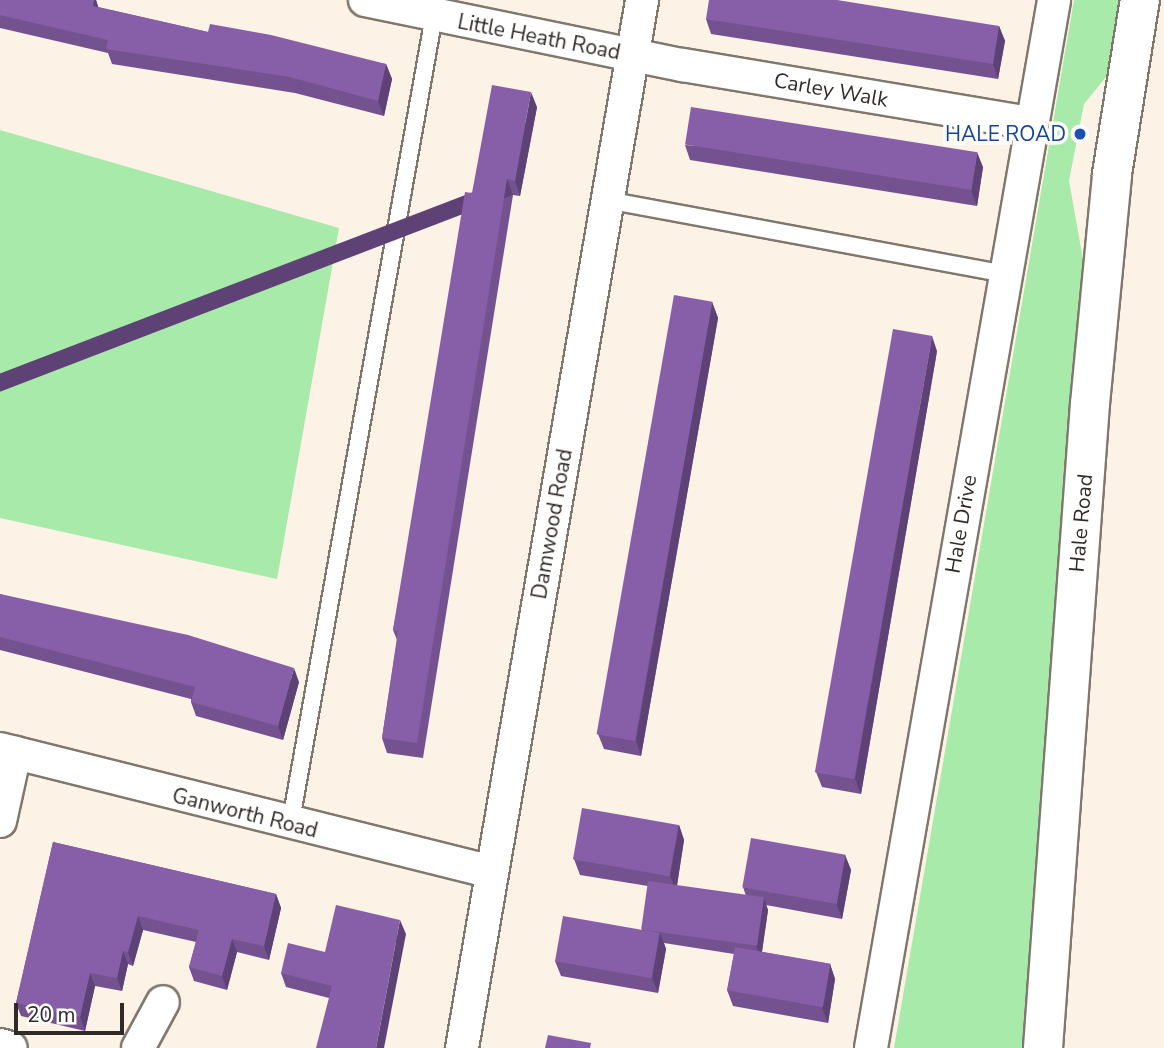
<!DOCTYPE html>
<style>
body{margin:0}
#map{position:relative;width:1164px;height:1048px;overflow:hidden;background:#fcf2e6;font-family:"Nunito Sans",sans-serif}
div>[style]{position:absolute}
.green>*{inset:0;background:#a7eaa9}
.roads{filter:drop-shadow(2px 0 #80776d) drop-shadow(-2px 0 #80776d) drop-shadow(0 2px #80776d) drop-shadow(0 -2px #80776d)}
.lane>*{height:16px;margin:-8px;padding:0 8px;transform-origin:8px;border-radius:8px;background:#fff}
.street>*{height:32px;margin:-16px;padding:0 16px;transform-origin:16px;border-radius:16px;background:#fff}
.secondary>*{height:38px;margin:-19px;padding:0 19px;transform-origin:19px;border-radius:19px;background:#fff}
.wall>*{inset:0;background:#745290}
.shaded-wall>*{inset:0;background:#5e4276;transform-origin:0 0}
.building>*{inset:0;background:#875fa8;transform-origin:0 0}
.dots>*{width:19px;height:19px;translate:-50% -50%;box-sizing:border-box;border:4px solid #fff;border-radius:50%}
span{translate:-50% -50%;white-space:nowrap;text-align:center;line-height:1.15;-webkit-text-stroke:7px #fff;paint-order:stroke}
.street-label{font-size:21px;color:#2f2c27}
.transit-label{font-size:21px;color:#164399}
.right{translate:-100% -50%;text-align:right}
.scale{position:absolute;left:14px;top:1003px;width:110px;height:32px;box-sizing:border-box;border:4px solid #2f2c27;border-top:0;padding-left:9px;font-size:21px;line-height:24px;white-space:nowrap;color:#2f2c27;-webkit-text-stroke:5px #fff;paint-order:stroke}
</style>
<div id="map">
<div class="green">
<i style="clip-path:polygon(1074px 0,1119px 0,1106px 77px,1084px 104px,1069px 181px,1086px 276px,1023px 1048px,894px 1048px)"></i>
<i style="clip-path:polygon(0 130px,339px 228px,277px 579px,0 518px)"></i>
</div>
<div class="roads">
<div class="lane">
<i style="left:607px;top:200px;width:405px;rotate:10.5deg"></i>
<i style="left:290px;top:826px;width:823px;rotate:-79.92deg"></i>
</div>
<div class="street">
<i style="left:365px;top:0;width:325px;rotate:11.6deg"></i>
<i style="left:683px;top:65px;width:352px;rotate:9.5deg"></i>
<i style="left:0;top:749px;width:507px;rotate:14.04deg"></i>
<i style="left:0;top:821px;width:70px;rotate:-77.6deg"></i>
<i style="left:0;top:1045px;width:11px;rotate:15deg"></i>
<i style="left:138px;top:1048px;width:52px;rotate:-61.5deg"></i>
<i style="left:462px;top:1048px;width:1063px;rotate:-80.25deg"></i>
<i style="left:871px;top:1048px;width:1064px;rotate:-80.09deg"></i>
</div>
<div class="secondary">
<i style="left:1043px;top:1048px;width:646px;rotate:-85.83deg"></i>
<i style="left:1090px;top:404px;width:231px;rotate:-84.5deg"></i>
<i style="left:1112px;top:174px;width:176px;rotate:-80.9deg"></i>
</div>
</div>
<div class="wall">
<i style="clip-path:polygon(0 0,96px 0,98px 7px,208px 32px,386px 64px,392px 79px,384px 116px,295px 93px,112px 64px,108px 53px,0 28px)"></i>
<i style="clip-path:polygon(706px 19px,999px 26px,1005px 41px,998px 79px,711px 34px)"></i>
<i style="clip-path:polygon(537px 107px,520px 196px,513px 195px,423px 758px,387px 753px,382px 738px,397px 640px,393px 630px,472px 193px)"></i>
<i style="clip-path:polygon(685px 145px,983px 167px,977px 206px,690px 160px)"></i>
<i style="clip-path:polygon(712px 302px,718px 318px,641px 756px,604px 749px,598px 734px)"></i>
<i style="clip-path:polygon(937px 351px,861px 794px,822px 787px,816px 772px)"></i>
<i style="clip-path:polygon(0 594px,299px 682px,283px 740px,196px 716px,191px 702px,191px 699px,0 650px)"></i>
<i style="clip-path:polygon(679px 825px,684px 840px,677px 886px,746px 896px,743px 887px,845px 855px,851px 870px,842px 919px,766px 905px,768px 910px,762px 952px,830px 964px,835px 979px,828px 1023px,733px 1006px,727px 990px,734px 954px,664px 943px,666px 949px,658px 993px,561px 976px,555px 961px,642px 930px,648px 886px,580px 875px,574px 859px)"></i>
<i style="clip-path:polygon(53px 842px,276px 894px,281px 908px,269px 960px,237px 952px,227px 990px,194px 981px,189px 967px,196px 942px,143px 930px,133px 966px,128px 964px,122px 991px,95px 986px,85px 1031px,21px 1016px,16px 1003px)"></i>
<i style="clip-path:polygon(406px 934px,329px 998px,286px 987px,281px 973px,325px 952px)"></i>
</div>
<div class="shaded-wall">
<i style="clip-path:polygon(94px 0,96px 0,100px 12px,93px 6px)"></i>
<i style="clip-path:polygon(999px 26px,1005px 41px,998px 79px,993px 64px)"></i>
<i style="clip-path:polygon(386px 64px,392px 79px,384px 116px,378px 101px)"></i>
<i style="clip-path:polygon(531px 92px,537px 107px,520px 196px,515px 181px)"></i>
<i style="clip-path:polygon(977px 152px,983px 167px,977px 206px,971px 191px)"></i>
<i style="left:507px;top:179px;width:17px;height:571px;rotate:69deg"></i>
<i style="clip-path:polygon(712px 302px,718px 318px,641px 756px,636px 740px)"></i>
<i style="clip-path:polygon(932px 336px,937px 351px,861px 794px,855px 779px)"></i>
<i style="clip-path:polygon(294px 668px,299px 682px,283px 740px,278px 726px)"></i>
<i style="clip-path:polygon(679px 825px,684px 840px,676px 891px,670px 876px)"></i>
<i style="clip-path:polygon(845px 855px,851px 870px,842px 919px,836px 903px)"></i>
<i style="clip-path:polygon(276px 894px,281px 908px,269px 960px,264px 946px)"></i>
<i style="clip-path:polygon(764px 898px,768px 910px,761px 958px,756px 946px)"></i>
<i style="clip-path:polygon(138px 916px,143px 930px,133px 966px,128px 952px)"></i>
<i style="clip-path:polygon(400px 920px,406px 934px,384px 1048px,376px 1048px)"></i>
<i style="clip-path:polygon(660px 933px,666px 949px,658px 993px,652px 978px)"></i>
<i style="clip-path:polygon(232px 939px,237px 952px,227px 990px,222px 976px)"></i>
<i style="clip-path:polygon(123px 951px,128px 964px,122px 991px,117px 978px)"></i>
<i style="clip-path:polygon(830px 964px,835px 979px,828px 1023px,822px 1008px)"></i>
<i style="clip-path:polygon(90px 973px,95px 986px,85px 1031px,80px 1017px)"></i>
</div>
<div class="building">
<i style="clip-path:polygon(0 0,94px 0,93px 6px,208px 32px,210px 24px,271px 35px,386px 64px,378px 101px,290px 77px,106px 49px,108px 40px,0 15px)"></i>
<i style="clip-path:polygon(709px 0,837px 0,999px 26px,993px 64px,706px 19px)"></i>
<i style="clip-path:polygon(492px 85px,531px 92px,515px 181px,507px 179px,417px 743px,382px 738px,398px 631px,393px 630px,465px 192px,472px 193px)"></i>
<i style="left:691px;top:107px;width:290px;height:38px;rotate:9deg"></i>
<i style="left:674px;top:295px;width:39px;height:446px;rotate:10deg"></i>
<i style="left:893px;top:329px;width:40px;height:450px;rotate:10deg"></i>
<i style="clip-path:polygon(0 594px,188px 635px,294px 668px,278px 726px,191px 702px,195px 687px,0 637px)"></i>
<i style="left:582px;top:808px;width:98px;height:52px;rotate:10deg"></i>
<i style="left:751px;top:838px;width:96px;height:50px;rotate:10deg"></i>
<i style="clip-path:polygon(53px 842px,276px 894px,264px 946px,232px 939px,222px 976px,189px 967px,199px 930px,138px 916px,128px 952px,123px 951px,117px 978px,90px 973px,80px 1017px,16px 1003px)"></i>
<i style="left:648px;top:881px;width:117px;height:49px;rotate:8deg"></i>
<i style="clip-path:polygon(336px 905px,400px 920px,376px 1048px,316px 1048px,332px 986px,281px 973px,288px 943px,325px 952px)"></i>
<i style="left:563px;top:916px;width:98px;height:46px;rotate:10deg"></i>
<i style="left:735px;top:947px;width:97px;height:44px;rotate:10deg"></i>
<i style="clip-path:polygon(548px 1035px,591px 1043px,590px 1048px,545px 1048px)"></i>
</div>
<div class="dots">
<i style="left:1080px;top:134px;background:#1a4fb4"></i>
</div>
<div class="street-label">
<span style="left:539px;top:37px;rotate:11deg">Little Heath Road</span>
<span style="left:831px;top:90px;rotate:10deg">Carley Walk</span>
<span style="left:1081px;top:523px;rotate:-85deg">Hale Road</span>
<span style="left:552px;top:524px;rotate:-80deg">Damwood Road</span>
<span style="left:961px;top:524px;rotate:-80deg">Hale Drive</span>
<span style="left:245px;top:813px;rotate:14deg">Ganworth Road</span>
</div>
<div class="transit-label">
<span class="right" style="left:1066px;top:134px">HALE ROAD</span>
</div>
<div class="scale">20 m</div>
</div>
